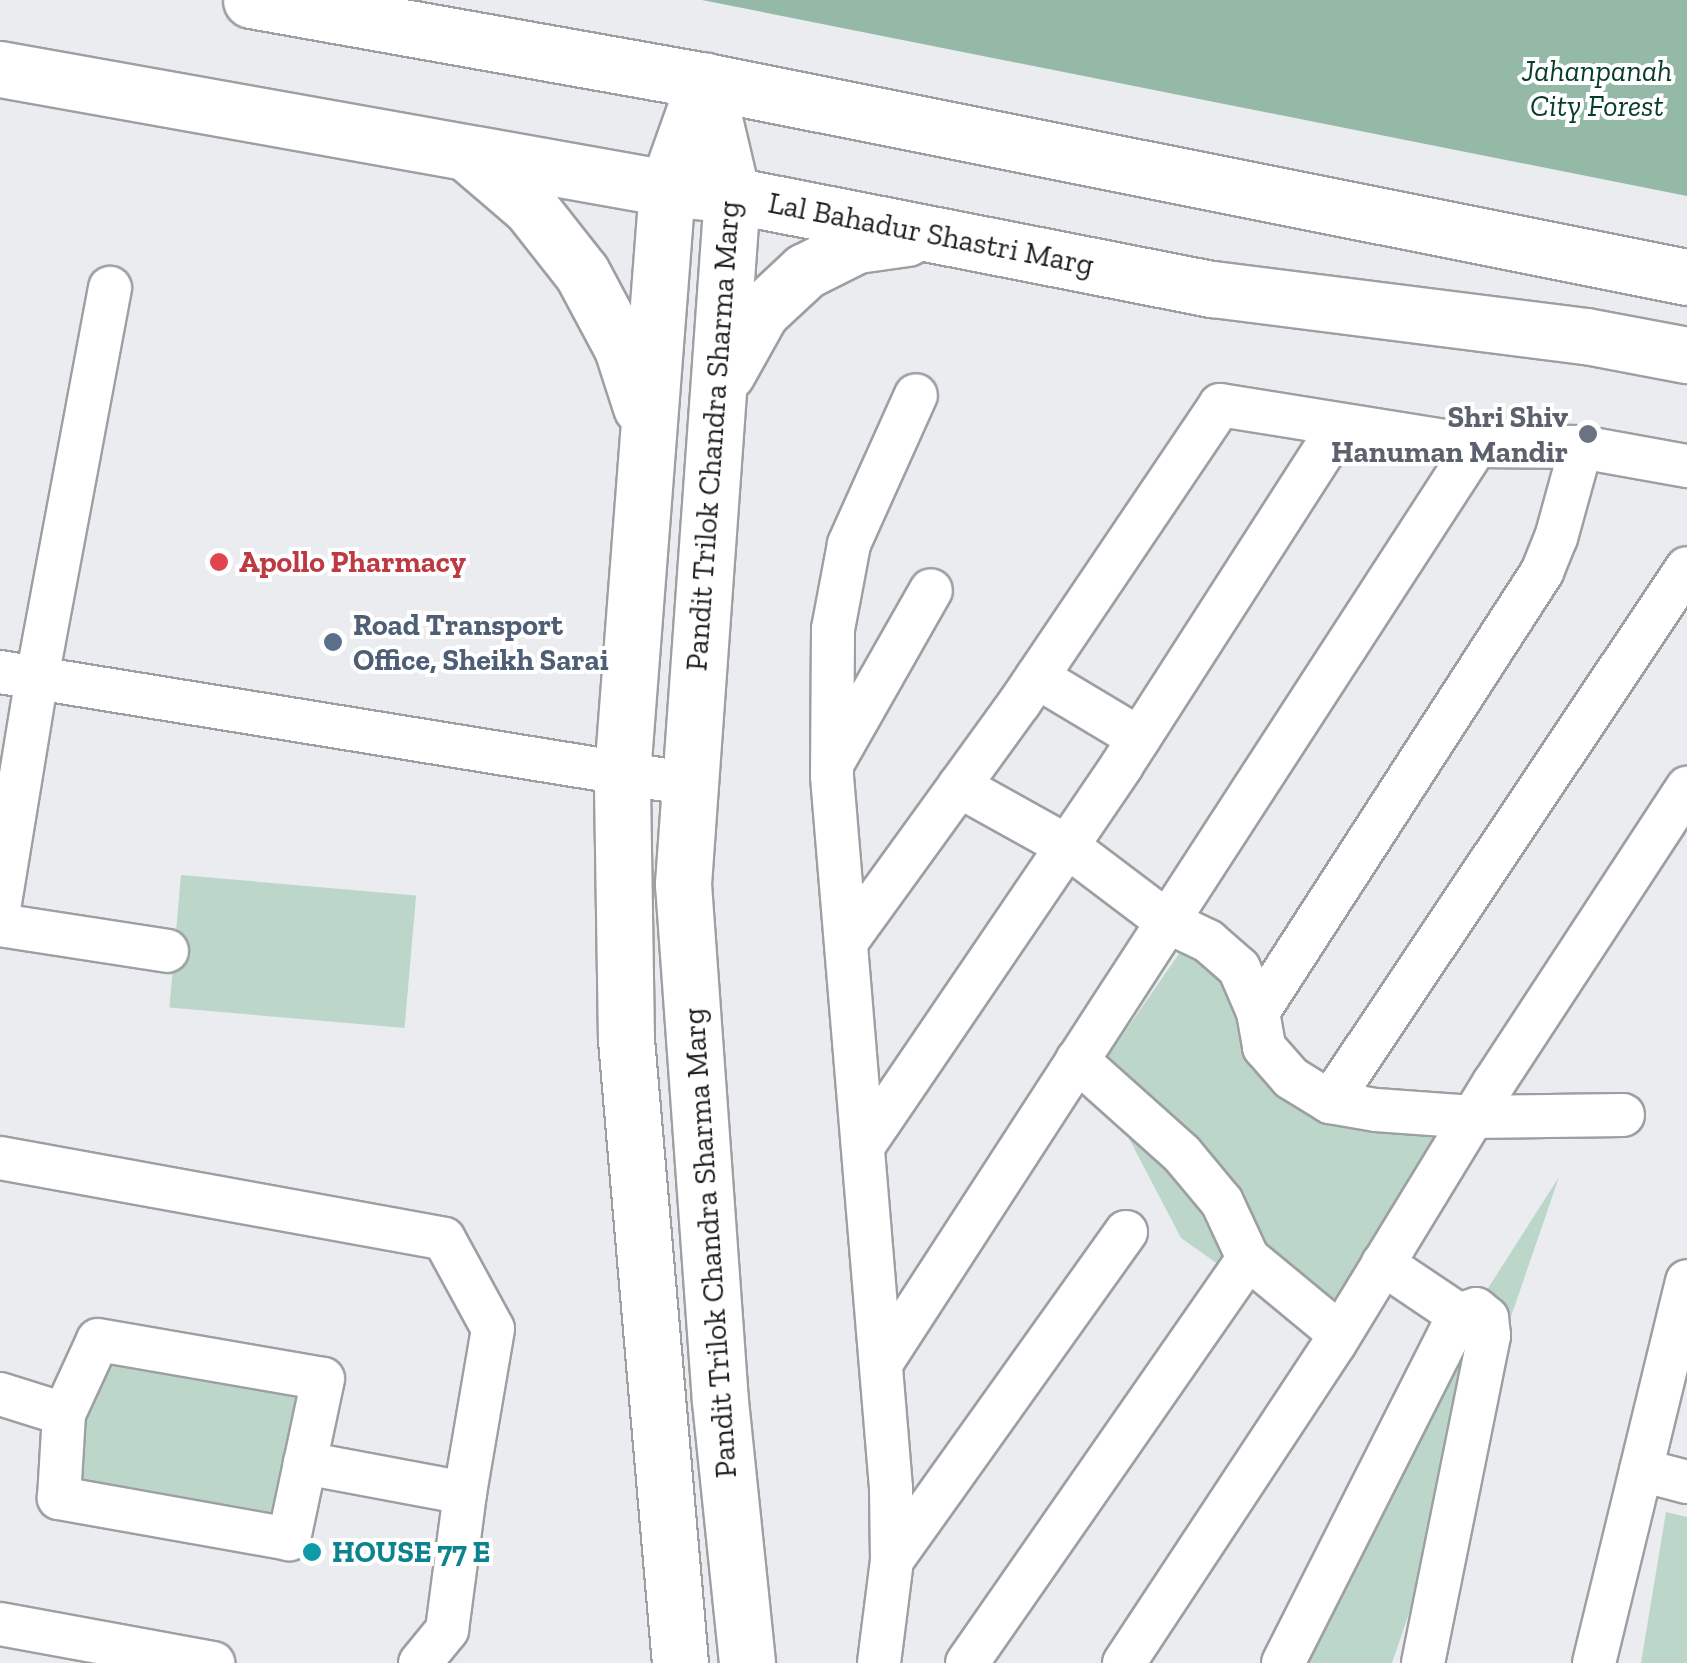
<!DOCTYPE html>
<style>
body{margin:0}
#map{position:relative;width:1687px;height:1663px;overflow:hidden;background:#eaecf0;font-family:"Zilla Slab",serif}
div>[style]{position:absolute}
.green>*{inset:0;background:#bdd6ca;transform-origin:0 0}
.forest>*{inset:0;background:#94b9a7}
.roads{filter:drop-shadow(2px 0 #9da0a3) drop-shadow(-2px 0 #9da0a3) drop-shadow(0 2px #9da0a3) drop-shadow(0 -2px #9da0a3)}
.minor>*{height:42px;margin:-21px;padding:0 21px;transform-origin:21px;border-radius:21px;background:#fff}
.secondary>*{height:55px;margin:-27.5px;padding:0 27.5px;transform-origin:27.5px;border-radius:27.5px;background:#fff}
.dots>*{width:28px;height:28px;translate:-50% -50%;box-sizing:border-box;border:5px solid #fff;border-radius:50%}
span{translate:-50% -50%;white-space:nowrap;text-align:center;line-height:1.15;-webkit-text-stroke:8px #fff;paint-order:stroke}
.park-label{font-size:30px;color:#083c2a;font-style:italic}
.street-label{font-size:30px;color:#1f2021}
.worship-label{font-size:30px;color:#5b616d;font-weight:700}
.right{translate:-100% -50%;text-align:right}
.health-label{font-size:30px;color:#be3a42;font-weight:700}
.left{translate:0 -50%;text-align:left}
.service-label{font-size:30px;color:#4e5e75;font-weight:700}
.culture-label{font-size:30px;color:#0d838f;font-weight:700}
</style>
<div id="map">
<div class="green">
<i style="left:181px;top:875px;width:236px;height:133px;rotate:5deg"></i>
<i style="clip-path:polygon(1199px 925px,1277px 1073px,1453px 1120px,1336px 1317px,1273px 1303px,1181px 1238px,1123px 1127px,1103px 1063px)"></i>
<i style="clip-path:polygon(1559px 1177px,1392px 1663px,1273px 1663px,1485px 1293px)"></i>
<i style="left:98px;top:1340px;width:228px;height:144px;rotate:10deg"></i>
<i style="clip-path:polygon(1666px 1512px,1687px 1517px,1687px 1663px,1641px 1663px)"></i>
</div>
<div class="forest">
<i style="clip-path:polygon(702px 0,1687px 0,1687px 196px)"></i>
</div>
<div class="roads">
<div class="minor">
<i style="left:0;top:672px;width:699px;rotate:9.22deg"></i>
<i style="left:1037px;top:677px;width:119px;rotate:30.9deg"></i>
<i style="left:835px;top:759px;width:194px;rotate:-60.4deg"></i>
<i style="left:959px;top:786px;width:124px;rotate:29.1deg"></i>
<i style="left:1067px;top:846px;width:124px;rotate:37.1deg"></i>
<i style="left:1166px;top:921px;width:47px;rotate:25.5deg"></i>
<i style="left:1208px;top:941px;width:41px;rotate:41.1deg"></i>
<i style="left:1239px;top:968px;width:48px;rotate:66.6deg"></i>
<i style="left:1258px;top:1012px;width:36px;rotate:80deg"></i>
<i style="left:1264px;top:1047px;width:41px;rotate:48.9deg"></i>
<i style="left:1291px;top:1078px;width:46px;rotate:31.6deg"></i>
<i style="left:1330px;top:1102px;width:47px;rotate:9.9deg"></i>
<i style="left:1376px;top:1110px;width:97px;rotate:4.1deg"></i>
<i style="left:1473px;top:1117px;width:150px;rotate:-0.8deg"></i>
<i style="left:0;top:903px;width:228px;rotate:-80.7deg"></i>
<i style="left:37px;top:678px;width:397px;rotate:-79.4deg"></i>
<i style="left:0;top:925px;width:169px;rotate:8.8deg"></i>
<i style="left:847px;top:941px;width:295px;rotate:-54.1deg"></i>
<i style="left:1020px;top:702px;width:358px;rotate:-56deg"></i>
<i style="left:1220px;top:405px;width:259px;rotate:9.1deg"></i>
<i style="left:1476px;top:446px;width:105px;rotate:0.5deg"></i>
<i style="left:1581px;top:447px;width:108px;rotate:10.2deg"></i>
<i style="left:1258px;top:1012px;width:524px;rotate:-57.16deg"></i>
<i style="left:1542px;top:572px;width:37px;rotate:-68deg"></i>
<i style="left:1556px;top:538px;width:94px;rotate:-74.6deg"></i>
<i style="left:1077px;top:1060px;width:141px;rotate:41.8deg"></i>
<i style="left:1182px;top:1154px;width:62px;rotate:50.2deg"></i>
<i style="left:1222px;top:1202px;width:62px;rotate:65.1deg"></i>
<i style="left:1248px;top:1258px;width:119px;rotate:39.6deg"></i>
<i style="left:1330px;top:1102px;width:642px;rotate:-56.24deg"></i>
<i style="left:864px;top:1145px;width:459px;rotate:-55.8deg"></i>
<i style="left:1122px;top:765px;width:404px;rotate:-57.3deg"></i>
<i style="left:0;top:1158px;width:451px;rotate:10.3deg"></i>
<i style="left:444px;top:1239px;width:102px;rotate:61.4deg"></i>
<i style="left:493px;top:1329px;width:166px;rotate:99.7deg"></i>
<i style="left:465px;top:1493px;width:163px;rotate:-169.4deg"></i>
<i style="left:98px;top:1340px;width:228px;rotate:9.8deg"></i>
<i style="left:323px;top:1379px;width:164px;rotate:102deg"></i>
<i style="left:289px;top:1539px;width:234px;rotate:-169.9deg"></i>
<i style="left:59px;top:1498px;width:84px;rotate:-86.6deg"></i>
<i style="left:64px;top:1414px;width:81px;rotate:-65.3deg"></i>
<i style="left:882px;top:1362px;width:1092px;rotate:-57.04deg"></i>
<i style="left:0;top:1394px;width:67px;rotate:17.4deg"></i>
<i style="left:1641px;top:1470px;width:48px;rotate:14.6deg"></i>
<i style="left:892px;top:1560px;width:403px;rotate:-54.5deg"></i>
<i style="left:0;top:1624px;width:217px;rotate:10.4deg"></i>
<i style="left:420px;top:1663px;width:43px;rotate:-50.7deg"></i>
<i style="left:447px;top:1630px;width:138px;rotate:-82.5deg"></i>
<i style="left:879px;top:1663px;width:104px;rotate:-82.8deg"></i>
<i style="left:892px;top:1560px;width:72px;rotate:-90.8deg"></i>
<i style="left:891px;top:1488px;width:714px;rotate:-94.74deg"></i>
<i style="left:832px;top:776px;width:147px;rotate:-89.6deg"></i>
<i style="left:833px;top:629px;width:86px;rotate:-79.3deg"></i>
<i style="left:849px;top:544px;width:163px;rotate:-65.8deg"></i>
<i style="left:967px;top:1663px;width:493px;rotate:-55.2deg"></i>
<i style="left:1124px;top:1663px;width:383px;rotate:-56.6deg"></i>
<i style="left:1335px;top:1343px;width:305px;rotate:-58.6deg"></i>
<i style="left:1494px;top:1083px;width:353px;rotate:-56.8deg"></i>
<i style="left:1283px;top:1663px;width:390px;rotate:-63.2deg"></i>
<i style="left:1459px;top:1315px;width:92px;rotate:-146.1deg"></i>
<i style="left:1423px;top:1663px;width:334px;rotate:-78.6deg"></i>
<i style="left:1489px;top:1336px;width:18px;rotate:-96deg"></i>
<i style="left:1487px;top:1318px;width:14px;rotate:-141deg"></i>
<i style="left:1476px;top:1309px;width:18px;rotate:161deg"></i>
<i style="left:1594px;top:1663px;width:393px;rotate:-76.3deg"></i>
</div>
<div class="secondary">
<i style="left:251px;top:0;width:461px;rotate:10.1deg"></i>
<i style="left:705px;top:81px;width:1001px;rotate:11.29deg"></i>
<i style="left:0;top:69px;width:678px;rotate:10.12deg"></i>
<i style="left:667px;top:188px;width:65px;rotate:6.1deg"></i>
<i style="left:732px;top:195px;width:490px;rotate:11.1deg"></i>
<i style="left:1213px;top:289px;width:376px;rotate:7.2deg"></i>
<i style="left:1586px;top:336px;width:103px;rotate:10.7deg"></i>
<i style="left:705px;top:81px;width:117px;rotate:76.7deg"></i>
<i style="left:732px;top:195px;width:691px;rotate:94.07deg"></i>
<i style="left:683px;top:884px;width:518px;rotate:85.91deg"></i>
<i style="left:720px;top:1401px;width:263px;rotate:84.1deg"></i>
<i style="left:467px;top:153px;width:83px;rotate:40.6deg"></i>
<i style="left:530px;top:207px;width:84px;rotate:51.8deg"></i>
<i style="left:582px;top:273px;width:85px;rotate:61.9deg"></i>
<i style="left:622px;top:348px;width:62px;rotate:72.1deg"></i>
<i style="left:727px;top:373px;width:70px;rotate:-60.9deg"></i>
<i style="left:761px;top:312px;width:60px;rotate:-43deg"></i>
<i style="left:805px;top:271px;width:58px;rotate:-26.6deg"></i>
<i style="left:857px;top:245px;width:50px;rotate:-8deg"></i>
<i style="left:680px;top:1663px;width:625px;rotate:-94.95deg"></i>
<i style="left:626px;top:1040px;width:266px;rotate:-90.9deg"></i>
<i style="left:622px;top:774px;width:588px;rotate:-85.61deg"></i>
<i style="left:667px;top:188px;width:114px;rotate:-70.4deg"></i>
</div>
</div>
<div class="dots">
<i style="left:1588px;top:434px;background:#6b7280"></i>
<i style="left:219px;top:562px;background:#e0444e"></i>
<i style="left:333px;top:642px;background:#5c6f8a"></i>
<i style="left:312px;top:1552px;background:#0f9aa8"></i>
</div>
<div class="park-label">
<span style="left:1597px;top:88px">Jahanpanah<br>City Forest</span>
</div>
<div class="street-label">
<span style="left:931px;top:234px;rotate:11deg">Lal Bahadur Shastri Marg</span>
<span style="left:713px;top:436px;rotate:-86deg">Pandit Trilok Chandra Sharma Marg</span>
<span style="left:710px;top:1243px;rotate:-94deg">Pandit Trilok Chandra Sharma Marg</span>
</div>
<div class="worship-label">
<span class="right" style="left:1568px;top:434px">Shri Shiv<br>Hanuman Mandir</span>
</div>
<div class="health-label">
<span class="left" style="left:239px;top:562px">Apollo Pharmacy</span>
</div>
<div class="service-label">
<span class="left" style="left:353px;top:642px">Road Transport<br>Office, Sheikh Sarai</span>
</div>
<div class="culture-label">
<span class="left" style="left:332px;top:1552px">HOUSE 77 E</span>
</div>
</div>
